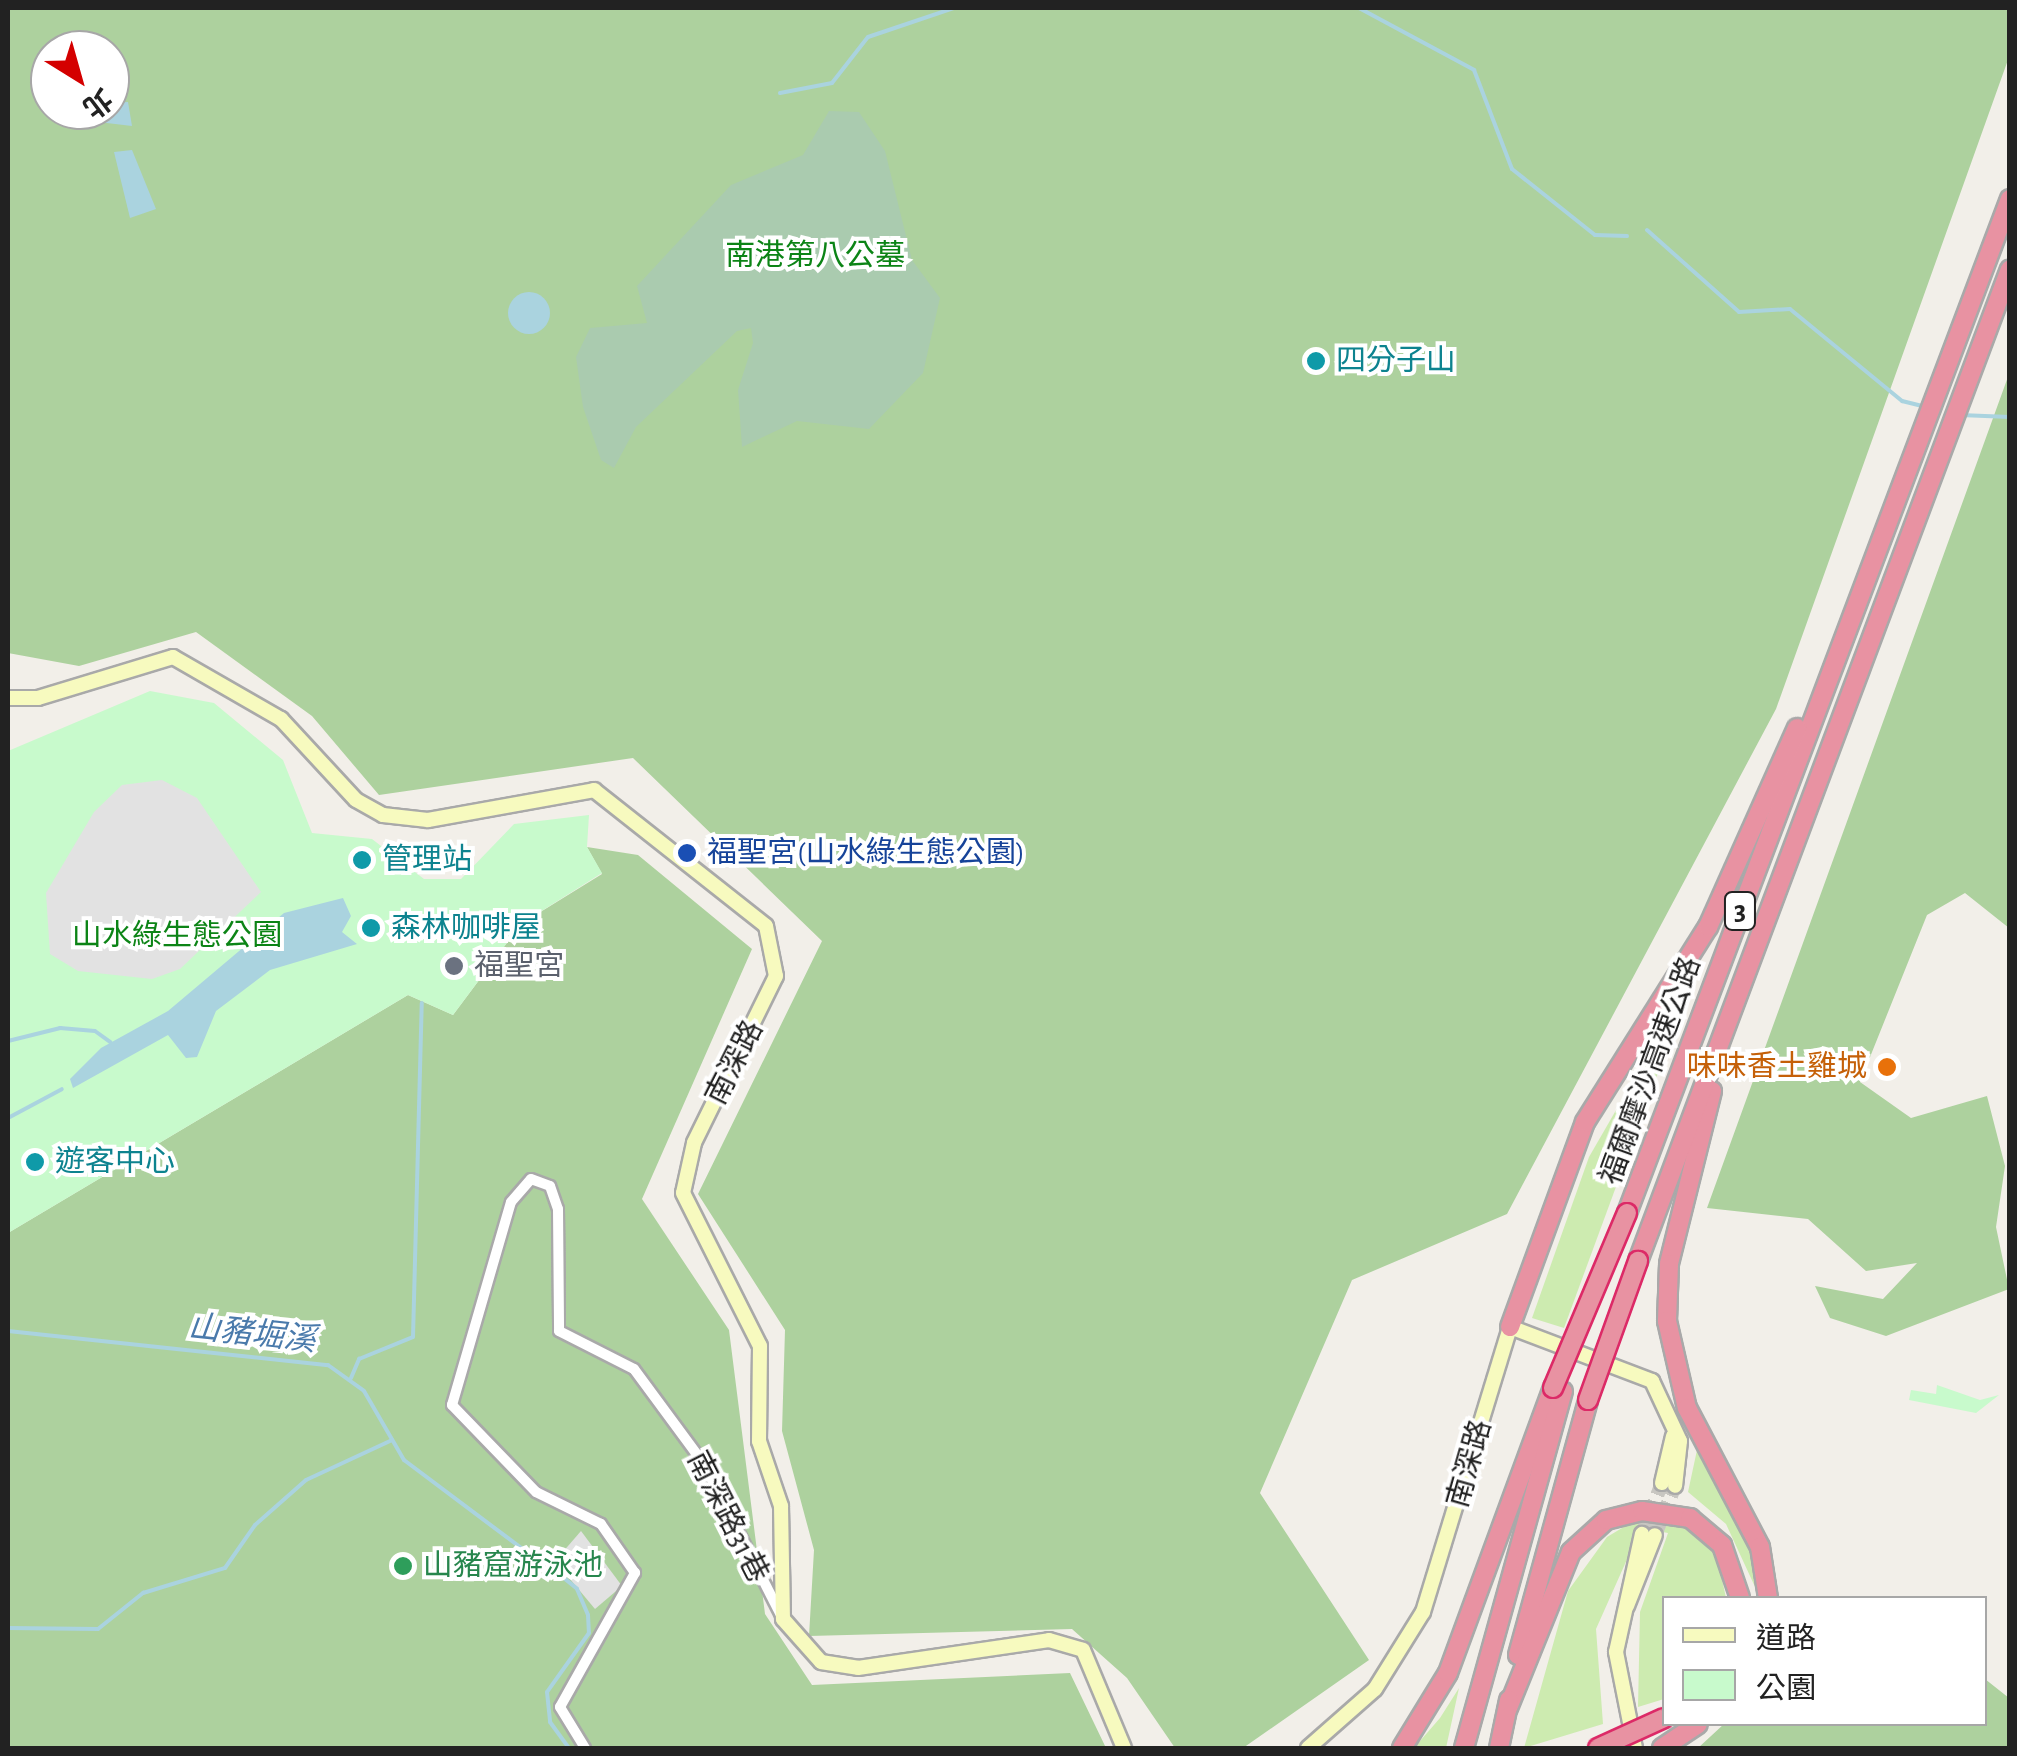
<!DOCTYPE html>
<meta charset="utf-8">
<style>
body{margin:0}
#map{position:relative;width:2017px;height:1756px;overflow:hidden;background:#f2efe9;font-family:"Alegreya Sans","Noto Sans TC",sans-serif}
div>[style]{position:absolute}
.grass>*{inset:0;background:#cdebb0}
.forest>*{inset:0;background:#add19e}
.cemetery>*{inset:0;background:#aacbaf}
.park>*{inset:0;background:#c8facc}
.parking>*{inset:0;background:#e2e2e2}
.water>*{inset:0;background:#aad3df}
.round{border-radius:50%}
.stream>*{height:4px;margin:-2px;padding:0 2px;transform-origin:2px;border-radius:2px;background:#aad3df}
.secondary-tunnel>*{height:14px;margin-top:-7px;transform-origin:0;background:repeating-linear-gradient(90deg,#c8c6c1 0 14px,transparent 0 21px)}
.roads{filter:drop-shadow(2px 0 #a9a9a9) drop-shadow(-2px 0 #a9a9a9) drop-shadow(0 2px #a9a9a9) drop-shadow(0 -2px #a9a9a9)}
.minor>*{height:10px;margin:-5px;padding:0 5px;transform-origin:5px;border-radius:5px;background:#fff}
.secondary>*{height:14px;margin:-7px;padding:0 7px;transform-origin:7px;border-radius:7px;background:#f7fabf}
.motorway>*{height:18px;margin:-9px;padding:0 9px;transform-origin:9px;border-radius:9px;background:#e892a2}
.bridges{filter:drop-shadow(2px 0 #dc2a67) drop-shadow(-2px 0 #dc2a67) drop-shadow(0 2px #dc2a67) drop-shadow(0 -2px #dc2a67)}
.motorway-bridge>*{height:18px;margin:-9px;padding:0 9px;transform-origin:9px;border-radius:9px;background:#e892a2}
.dots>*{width:28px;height:28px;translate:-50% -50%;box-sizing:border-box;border:5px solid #fff;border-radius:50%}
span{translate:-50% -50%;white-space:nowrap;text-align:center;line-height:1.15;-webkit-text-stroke:8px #fff;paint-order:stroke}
.shield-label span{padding:2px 8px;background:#fff;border:2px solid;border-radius:8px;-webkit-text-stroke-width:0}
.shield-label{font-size:28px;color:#222;font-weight:700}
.park-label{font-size:30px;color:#0c8416}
.culture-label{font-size:30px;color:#0d838f}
.left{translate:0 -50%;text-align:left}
.transit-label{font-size:30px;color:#164399}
.worship-label{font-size:30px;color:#5b616d}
.street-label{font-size:30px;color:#222}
.food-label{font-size:30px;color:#c56008}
.right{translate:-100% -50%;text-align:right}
.leisure-label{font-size:30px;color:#27864d}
.water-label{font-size:32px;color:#4a7aab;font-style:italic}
.frame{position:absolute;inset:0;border:10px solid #222;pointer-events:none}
.legend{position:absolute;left:1662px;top:1596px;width:325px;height:130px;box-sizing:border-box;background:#fff;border:2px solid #a7a7a7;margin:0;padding:12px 18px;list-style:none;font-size:30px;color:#222}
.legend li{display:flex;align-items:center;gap:20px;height:50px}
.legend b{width:50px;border:2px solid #a7a7a7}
.north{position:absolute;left:30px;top:30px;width:100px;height:100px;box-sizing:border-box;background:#fff;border:2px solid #a7a7a7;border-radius:50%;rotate:143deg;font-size:28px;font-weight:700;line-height:40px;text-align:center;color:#222}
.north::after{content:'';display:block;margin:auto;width:35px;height:45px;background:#d40000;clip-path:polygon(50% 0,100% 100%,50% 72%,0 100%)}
</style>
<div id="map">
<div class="grass">
<i style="clip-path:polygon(1694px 975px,1564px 1328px,1532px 1318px,1589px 1157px)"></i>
<i style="clip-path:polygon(1697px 1450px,1750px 1546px,1756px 1589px,1726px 1524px,1688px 1492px)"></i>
<i style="clip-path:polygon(1637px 1519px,1683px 1523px,1716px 1551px,1726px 1598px,1664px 1598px,1664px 1699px,1638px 1707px,1640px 1612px,1668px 1533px,1641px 1528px,1596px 1629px,1603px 1724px,1524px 1748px,1568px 1591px,1607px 1537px)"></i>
<i style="clip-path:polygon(1459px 1688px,1446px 1748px,1414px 1748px,1440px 1718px)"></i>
</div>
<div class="forest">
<i style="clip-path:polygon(evenodd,8px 8px,2009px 8px,2009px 57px,1776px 709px,1507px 1214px,1352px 1280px,1260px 1493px,1369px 1660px,1243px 1748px,1175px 1748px,1127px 1678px,1072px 1629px,809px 1636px,814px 1550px,782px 1431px,785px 1330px,698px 1194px,822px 941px,633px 758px,379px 795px,312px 716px,196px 632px,79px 666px,8px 653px,8px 8px,50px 50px,110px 50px,110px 110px,50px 110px,50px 50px)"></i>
<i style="clip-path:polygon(2009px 374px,2009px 928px,1965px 893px,1927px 915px,1860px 1082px,1911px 1118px,1987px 1096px,2005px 1166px,1996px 1227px,2009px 1289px,1886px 1336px,1830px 1318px,1815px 1286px,1883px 1299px,1917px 1263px,1866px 1271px,1808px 1219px,1707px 1208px)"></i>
<i style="clip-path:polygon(587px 847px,638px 855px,752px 949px,642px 1199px,729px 1330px,765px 1614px,812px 1685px,1070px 1673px,1106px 1748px,8px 1748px,8px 1233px,408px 995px,453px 1015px,521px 924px,602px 874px)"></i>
<i style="clip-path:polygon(1985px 1679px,2009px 1698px,2009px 1748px,1698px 1748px,1724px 1724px,1984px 1724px)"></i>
</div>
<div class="cemetery">
<i style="clip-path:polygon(829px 111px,859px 112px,885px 151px,912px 260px,940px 298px,923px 373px,869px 429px,797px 421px,742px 447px,738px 390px,753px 343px,751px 328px,737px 331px,636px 427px,614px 468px,601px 460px,583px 407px,576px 357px,590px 328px,647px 323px,637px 286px,731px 185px,803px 155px)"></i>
</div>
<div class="park">
<i style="clip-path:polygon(150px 691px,214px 703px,283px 760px,312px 833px,372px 839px,424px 879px,461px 879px,514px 824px,589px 815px,587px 847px,602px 873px,521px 924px,453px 1015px,408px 995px,8px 1233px,8px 751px)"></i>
<i style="clip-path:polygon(1937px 1385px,1980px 1400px,1999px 1395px,1976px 1413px,1909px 1400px,1911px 1390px,1936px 1394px)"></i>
</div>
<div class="parking">
<i style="clip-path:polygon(162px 780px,197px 798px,261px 892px,180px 969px,152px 979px,78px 971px,50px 954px,46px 893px,94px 812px,122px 785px)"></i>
<i style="clip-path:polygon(581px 1531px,622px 1586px,595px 1609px,555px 1561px)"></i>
</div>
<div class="water">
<i style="clip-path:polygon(128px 102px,132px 126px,90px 121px,110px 103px)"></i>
<i style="clip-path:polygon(132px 150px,156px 209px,130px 218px,114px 152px)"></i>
<i class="round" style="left:508px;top:292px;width:42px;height:42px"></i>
<i style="clip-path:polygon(343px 898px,351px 916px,342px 932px,357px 944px,270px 970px,216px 1011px,197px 1057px,186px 1058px,168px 1035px,73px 1088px,70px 1079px,101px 1048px,168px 1011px,284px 913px)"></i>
</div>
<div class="stream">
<i style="left:1359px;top:8px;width:131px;rotate:28.3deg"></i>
<i style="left:1474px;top:70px;width:106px;rotate:69deg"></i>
<i style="left:1512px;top:169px;width:106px;rotate:38.5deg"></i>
<i style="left:1595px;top:235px;width:32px;rotate:2deg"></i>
<i style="left:780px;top:93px;width:53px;rotate:-10.9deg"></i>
<i style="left:832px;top:83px;width:58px;rotate:-52deg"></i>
<i style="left:868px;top:37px;width:91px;rotate:-18.6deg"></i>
<i style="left:1647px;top:230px;width:123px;rotate:41.7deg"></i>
<i style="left:1739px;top:312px;width:51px;rotate:-3.4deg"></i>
<i style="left:1790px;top:309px;width:145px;rotate:39.4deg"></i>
<i style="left:1902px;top:401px;width:25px;rotate:14deg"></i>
<i style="left:1960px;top:415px;width:50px;rotate:2.3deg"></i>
<i style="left:8px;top:1041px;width:54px;rotate:-14deg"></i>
<i style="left:60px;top:1028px;width:35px;rotate:5deg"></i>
<i style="left:95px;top:1031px;width:19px;rotate:36deg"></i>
<i style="left:8px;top:1118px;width:61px;rotate:-28.2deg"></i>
<i style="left:8px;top:1331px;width:322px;rotate:6.1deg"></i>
<i style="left:328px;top:1365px;width:44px;rotate:35.8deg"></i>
<i style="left:364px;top:1391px;width:80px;rotate:59.9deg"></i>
<i style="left:404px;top:1460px;width:160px;rotate:36.9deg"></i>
<i style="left:351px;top:1378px;width:21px;rotate:-67deg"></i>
<i style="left:359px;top:1359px;width:58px;rotate:-22.2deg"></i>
<i style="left:413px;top:1337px;width:334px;rotate:-88.5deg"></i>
<i style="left:549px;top:1566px;width:36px;rotate:39deg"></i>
<i style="left:577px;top:1589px;width:28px;rotate:67deg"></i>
<i style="left:588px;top:1615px;width:18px;rotate:87deg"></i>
<i style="left:589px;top:1633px;width:72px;rotate:125.4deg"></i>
<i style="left:547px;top:1692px;width:30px;rotate:84deg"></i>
<i style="left:550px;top:1722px;width:32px;rotate:54deg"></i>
<i style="left:8px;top:1628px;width:90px;rotate:0.6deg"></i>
<i style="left:98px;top:1629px;width:58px;rotate:-38.7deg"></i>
<i style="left:143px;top:1593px;width:86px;rotate:-17deg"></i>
<i style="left:225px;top:1568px;width:52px;rotate:-55.1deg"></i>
<i style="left:255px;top:1525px;width:68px;rotate:-41.4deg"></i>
<i style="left:306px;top:1480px;width:95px;rotate:-24.9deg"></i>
</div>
<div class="secondary-tunnel">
<i style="left:1642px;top:1534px;width:55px;rotate:-68.6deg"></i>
<i style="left:1655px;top:1535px;width:53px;rotate:-67.8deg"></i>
</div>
<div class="roads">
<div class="minor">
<i style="left:585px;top:1748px;width:48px;rotate:-121.4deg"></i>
<i style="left:560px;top:1707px;width:154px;rotate:-60.8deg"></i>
<i style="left:635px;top:1573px;width:60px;rotate:-124.8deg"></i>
<i style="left:601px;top:1524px;width:72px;rotate:-153.8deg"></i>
<i style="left:536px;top:1492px;width:121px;rotate:-134deg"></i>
<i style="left:452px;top:1405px;width:211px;rotate:-73.8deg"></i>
<i style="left:511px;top:1202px;width:30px;rotate:-49deg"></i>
<i style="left:531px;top:1179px;width:20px;rotate:20deg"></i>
<i style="left:550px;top:1186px;width:24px;rotate:71deg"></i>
<i style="left:558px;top:1209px;width:122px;rotate:89.5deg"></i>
<i style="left:559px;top:1331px;width:84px;rotate:26.9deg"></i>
<i style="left:634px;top:1369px;width:118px;rotate:53.6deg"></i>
<i style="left:704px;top:1464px;width:172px;rotate:63deg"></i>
</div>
<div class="secondary">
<i style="left:8px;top:698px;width:30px"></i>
<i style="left:38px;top:698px;width:141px;rotate:-16.9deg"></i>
<i style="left:173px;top:657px;width:125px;rotate:29.9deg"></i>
<i style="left:281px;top:719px;width:110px;rotate:47.2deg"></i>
<i style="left:356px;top:800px;width:31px;rotate:29deg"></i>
<i style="left:383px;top:815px;width:45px;rotate:6.3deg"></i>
<i style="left:428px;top:820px;width:169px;rotate:-10.2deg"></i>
<i style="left:594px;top:790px;width:219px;rotate:38.3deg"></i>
<i style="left:766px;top:926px;width:51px;rotate:78.7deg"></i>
<i style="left:776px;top:976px;width:186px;rotate:116.2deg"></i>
<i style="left:694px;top:1143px;width:51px;rotate:102.4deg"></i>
<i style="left:683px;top:1193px;width:171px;rotate:63.3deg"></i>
<i style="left:760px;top:1346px;width:95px;rotate:90.6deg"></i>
<i style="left:759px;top:1441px;width:69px;rotate:71.3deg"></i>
<i style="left:781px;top:1506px;width:113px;rotate:89deg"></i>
<i style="left:783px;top:1619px;width:57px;rotate:48.5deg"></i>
<i style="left:821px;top:1662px;width:37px;rotate:9deg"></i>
<i style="left:858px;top:1668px;width:193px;rotate:-8.3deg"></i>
<i style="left:1049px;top:1640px;width:35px;rotate:16deg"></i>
<i style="left:1083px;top:1650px;width:106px;rotate:67.3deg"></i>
<i style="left:1662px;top:1483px;width:48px;rotate:-76.8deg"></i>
<i style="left:1627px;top:1606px;width:76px;rotate:-68.5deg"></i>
<i style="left:1308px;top:1748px;width:89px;rotate:-41.4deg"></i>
<i style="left:1375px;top:1689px;width:91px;rotate:-58.1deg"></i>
<i style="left:1423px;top:1612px;width:298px;rotate:-73deg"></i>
<i style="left:1510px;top:1327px;width:152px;rotate:20.8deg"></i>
<i style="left:1652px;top:1381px;width:66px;rotate:65deg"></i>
<i style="left:1680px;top:1441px;width:45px;rotate:96.3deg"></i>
<i style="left:1635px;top:1748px;width:98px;rotate:-101.2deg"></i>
<i style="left:1616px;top:1652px;width:121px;rotate:-77.6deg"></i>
</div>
<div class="motorway">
<i style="left:1712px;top:1091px;width:178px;rotate:104deg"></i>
<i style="left:1669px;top:1264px;width:57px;rotate:92deg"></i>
<i style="left:1667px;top:1321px;width:89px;rotate:77.1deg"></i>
<i style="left:1687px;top:1408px;width:157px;rotate:62.3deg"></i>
<i style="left:1760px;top:1547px;width:52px;rotate:81.1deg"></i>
<i style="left:1627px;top:1213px;width:1084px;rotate:-69.31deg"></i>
<i style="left:1638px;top:1261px;width:1059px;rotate:-69.44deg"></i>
<i style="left:1510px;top:1327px;width:218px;rotate:-69.9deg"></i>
<i style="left:1585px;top:1122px;width:231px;rotate:-57.8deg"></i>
<i style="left:1708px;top:927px;width:218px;rotate:-65.9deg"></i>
<i style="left:1518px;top:1655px;width:264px;rotate:-74.6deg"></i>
<i style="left:1508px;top:1708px;width:168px;rotate:-68deg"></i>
<i style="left:1571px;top:1552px;width:47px;rotate:-42.4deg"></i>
<i style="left:1606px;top:1520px;width:37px;rotate:-14deg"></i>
<i style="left:1642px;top:1511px;width:49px;rotate:8.3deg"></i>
<i style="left:1690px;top:1518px;width:42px;rotate:40.2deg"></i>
<i style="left:1722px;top:1545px;width:56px;rotate:71.2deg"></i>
<i style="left:1402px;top:1748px;width:88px;rotate:-58.5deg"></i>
<i style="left:1448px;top:1673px;width:304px;rotate:-69.8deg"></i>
<i style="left:1464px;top:1748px;width:370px;rotate:-74.5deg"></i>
<i style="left:1499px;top:1748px;width:49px;rotate:-78.2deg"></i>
<i style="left:1662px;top:1748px;width:43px;rotate:-33.7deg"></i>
</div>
</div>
<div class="bridges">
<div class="motorway-bridge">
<i style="left:1553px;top:1388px;width:190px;rotate:-67.1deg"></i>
<i style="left:1588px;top:1400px;width:148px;rotate:-70.2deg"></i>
<i style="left:1598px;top:1748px;width:72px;rotate:-24.4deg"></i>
</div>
</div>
<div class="dots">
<i style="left:1316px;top:361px;background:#0f9aa8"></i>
<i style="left:687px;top:853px;background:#1a4fb4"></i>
<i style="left:362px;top:860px;background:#0f9aa8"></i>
<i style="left:371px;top:928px;background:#0f9aa8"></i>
<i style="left:454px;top:966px;background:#6b7280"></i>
<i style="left:1887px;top:1067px;background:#e8710a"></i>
<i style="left:35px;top:1162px;background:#0f9aa8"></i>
<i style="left:403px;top:1566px;background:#2e9e5b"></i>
</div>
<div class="shield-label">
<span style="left:1740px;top:911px">3</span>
</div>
<div class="park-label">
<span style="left:815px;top:256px">南港第八公墓</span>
<span style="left:177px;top:936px">山水綠生態公園</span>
</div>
<div class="culture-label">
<span class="left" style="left:1336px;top:361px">四分子山</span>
<span class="left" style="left:382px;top:860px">管理站</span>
<span class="left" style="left:391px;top:928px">森林咖啡屋</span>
<span class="left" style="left:55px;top:1162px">遊客中心</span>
</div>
<div class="transit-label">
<span class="left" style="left:707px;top:853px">福聖宮(山水綠生態公園)</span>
</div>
<div class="worship-label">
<span class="left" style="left:474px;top:966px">福聖宮</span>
</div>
<div class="street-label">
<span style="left:735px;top:1063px;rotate:-63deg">南深路</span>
<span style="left:1651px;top:1071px;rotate:-70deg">福爾摩沙高速公路</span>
<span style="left:1470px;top:1464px;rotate:-74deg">南深路</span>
<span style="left:727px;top:1517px;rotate:63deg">南深路31巷</span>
</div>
<div class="food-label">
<span class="right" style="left:1867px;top:1067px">味味香土雞城</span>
</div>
<div class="leisure-label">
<span class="left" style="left:423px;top:1566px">山豬窟游泳池</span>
</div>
<div class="water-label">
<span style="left:252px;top:1334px;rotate:6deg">山豬堀溪</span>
</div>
<div class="frame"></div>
<ul class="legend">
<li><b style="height:12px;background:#f7fabf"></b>道路</li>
<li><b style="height:28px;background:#c8facc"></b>公園</li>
</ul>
<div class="north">北</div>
</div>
